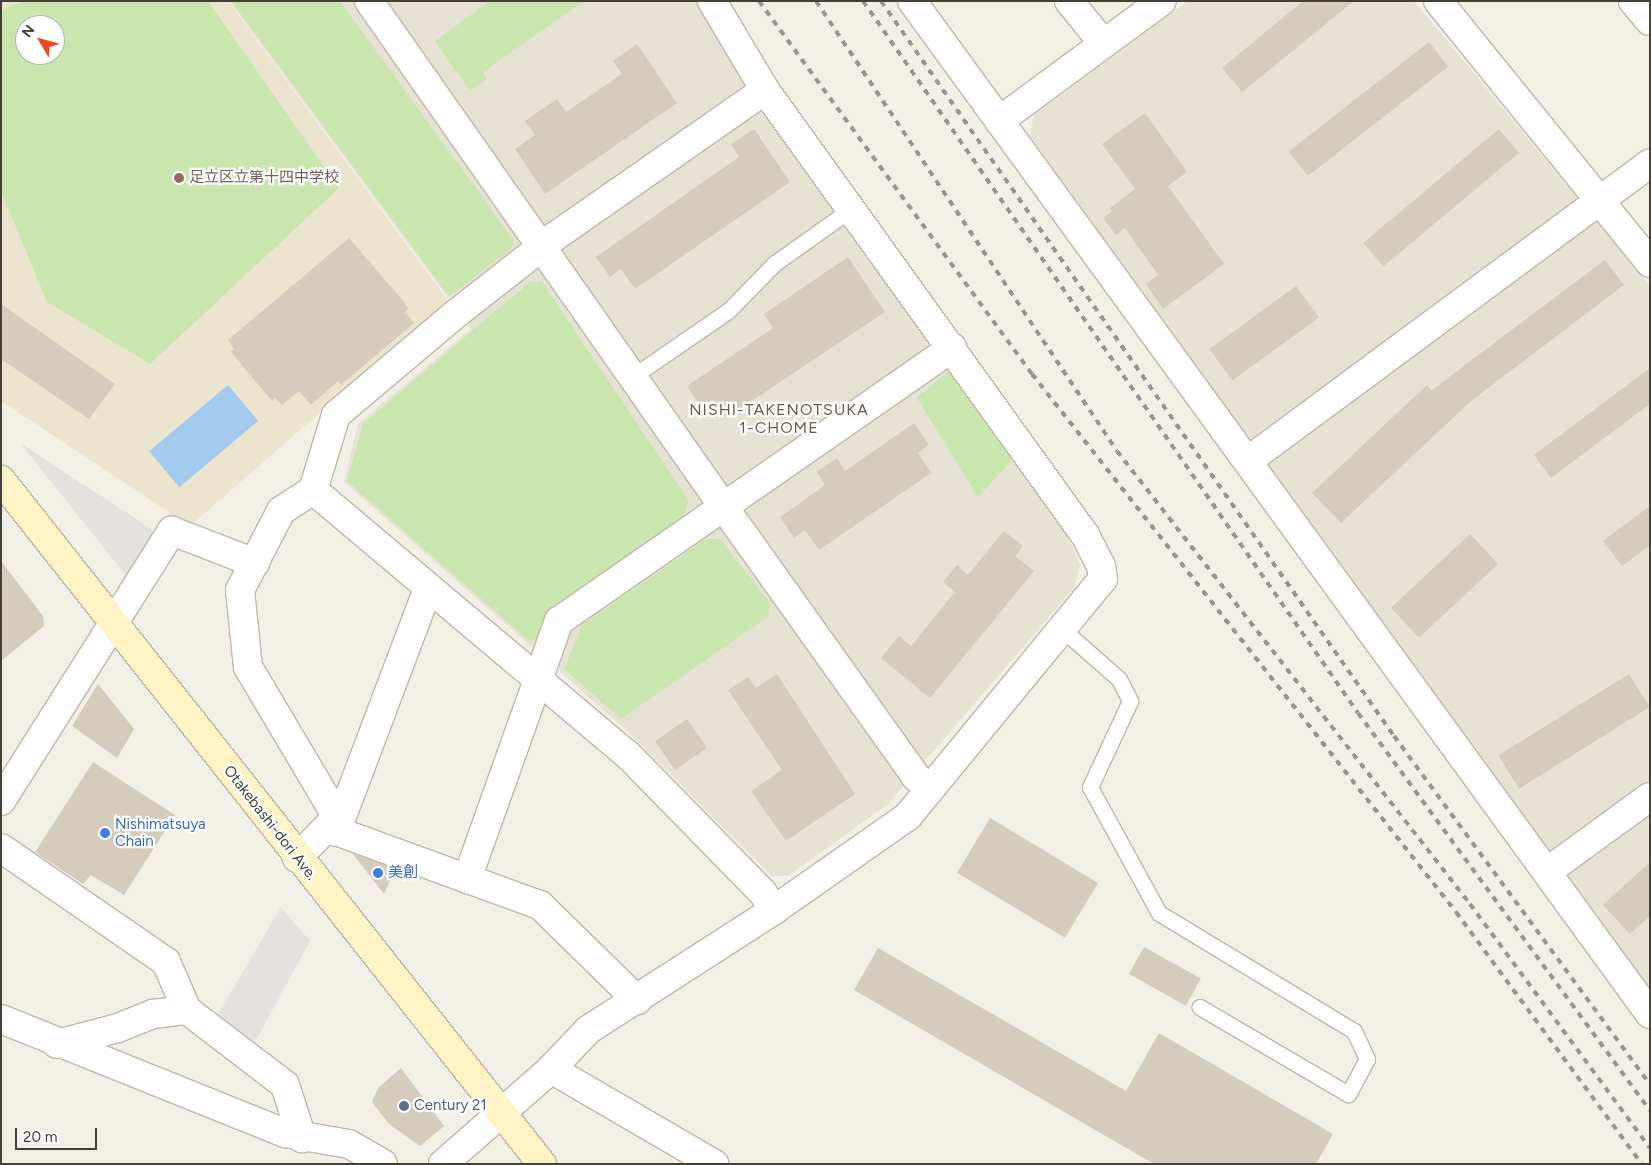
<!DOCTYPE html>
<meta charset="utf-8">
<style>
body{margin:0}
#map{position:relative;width:1651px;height:1165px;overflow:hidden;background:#f2efe6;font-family:Figtree,"Noto Sans JP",sans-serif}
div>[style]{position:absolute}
.residential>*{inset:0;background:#e6e2d4}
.education>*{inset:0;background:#ebe5d0}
.green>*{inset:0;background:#cae6af}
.parking>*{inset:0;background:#e3e2de}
.water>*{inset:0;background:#a3cbee;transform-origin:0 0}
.building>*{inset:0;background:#d4ccbc;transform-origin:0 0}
.roads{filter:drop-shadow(1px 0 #beb8a9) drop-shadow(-1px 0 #beb8a9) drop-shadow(0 1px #beb8a9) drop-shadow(0 -1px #beb8a9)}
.service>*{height:15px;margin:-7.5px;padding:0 7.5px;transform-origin:7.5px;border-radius:7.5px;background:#fff}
.minor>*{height:28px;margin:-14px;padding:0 14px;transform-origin:14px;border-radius:14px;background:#fff}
.tertiary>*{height:28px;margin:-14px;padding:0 14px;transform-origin:14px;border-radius:14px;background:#fff}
.secondary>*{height:28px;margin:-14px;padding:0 14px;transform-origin:14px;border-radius:14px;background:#fdf3c5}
.rail>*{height:4px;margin-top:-2px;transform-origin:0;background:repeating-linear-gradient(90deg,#959595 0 6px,transparent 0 12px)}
.dots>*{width:14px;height:14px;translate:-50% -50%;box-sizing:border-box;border:2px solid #fff;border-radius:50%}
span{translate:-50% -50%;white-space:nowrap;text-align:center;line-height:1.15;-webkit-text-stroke:4.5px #fff;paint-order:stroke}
.education-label{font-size:15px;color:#785e54}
.left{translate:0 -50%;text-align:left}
.street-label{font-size:15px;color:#454035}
.shop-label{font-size:15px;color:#366cbe}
.service-label{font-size:15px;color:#4e5e75}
.neighbourhood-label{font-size:16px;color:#675e4d;letter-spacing:1px}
.frame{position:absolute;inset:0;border:2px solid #454035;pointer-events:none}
.north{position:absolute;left:15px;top:15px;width:50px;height:50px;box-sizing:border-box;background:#fff;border:1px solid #b5b3ae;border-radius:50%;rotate:307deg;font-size:14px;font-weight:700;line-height:20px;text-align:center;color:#454035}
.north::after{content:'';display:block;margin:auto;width:18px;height:22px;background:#f4491b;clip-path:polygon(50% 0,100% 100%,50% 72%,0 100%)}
.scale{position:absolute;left:15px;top:1128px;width:82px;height:22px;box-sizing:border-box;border:2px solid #454035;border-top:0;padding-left:6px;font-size:15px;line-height:18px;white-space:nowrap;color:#454035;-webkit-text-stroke:4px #fff;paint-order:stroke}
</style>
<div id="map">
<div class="residential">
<i style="clip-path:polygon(229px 1px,715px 1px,1019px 425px,1080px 565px,1074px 588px,888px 804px,788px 876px,772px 876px,625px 729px,344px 482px,358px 424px,471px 329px)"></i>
<i style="clip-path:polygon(1188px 1px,1414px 1px,1650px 286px,1650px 997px,1030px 136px,1034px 115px)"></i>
</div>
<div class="education">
<i style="clip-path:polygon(evenodd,1px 1px,228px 1px,448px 301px,190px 526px,1px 401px,1px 1px,25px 25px,55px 25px,55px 55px,25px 55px,25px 25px)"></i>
</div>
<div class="green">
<i style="clip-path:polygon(evenodd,24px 1px,208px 1px,339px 188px,150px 364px,47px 302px,1px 191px,1px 10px,24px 1px,25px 25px,55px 25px,55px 55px,25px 55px,25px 25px)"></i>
<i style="clip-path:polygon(231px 1px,340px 1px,514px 241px,510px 250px,449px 296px)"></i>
<i style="clip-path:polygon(490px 1px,584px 1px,483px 72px,487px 79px,470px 91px,435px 41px)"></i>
<i style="clip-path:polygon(530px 282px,542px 282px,689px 501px,684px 516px,554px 607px,543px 637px,529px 641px,347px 481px,363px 424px)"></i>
<i style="clip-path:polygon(951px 369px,1011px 451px,1011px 462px,978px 497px,917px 398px)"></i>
<i style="clip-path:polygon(706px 539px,720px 539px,770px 603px,768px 617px,621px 719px,564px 669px,582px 625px)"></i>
</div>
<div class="parking">
<i style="clip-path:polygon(20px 443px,153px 530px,157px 541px,129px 579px)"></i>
<i style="clip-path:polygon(281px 907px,310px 941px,255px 1042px,217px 1016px)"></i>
</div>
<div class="water">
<i style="left:228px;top:385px;width:47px;height:103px;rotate:50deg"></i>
</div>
<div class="building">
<i style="clip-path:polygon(1303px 1px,1354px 1px,1242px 92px,1222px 68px)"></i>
<i style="left:1429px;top:42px;width:31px;height:178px;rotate:52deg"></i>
<i style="clip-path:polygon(637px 44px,677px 103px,545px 194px,515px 149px,535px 135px,525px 121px,557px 99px,566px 112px,622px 74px,613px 61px)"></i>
<i style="clip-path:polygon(1145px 113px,1187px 172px,1168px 186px,1224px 264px,1163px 309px,1146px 284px,1158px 275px,1125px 228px,1116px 235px,1103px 218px,1112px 211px,1110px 208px,1135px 189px,1102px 144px)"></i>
<i style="clip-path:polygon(754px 129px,790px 182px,635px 289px,621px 269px,610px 277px,596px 257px,739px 157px,731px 144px)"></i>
<i style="left:1499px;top:129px;width:31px;height:177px;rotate:50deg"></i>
<i style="clip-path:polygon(349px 238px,404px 302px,408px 309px,405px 312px,414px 323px,341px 385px,338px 381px,311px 405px,299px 391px,282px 405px,275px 398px,272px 401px,231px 352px,234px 349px,228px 340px)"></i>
<i style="clip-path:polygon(848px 257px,885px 312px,726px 418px,713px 399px,701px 407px,687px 386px,773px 328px,764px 314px)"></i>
<i style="clip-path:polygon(1605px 260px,1624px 285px,1471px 401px,1341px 523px,1312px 493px,1427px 385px,1432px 390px)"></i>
<i style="left:1296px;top:286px;width:39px;height:107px;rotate:54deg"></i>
<i style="clip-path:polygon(1px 304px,115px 384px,89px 419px,1px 359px)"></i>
<i style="clip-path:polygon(1650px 368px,1650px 404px,1551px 478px,1534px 455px)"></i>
<i style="clip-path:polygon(914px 423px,929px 445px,918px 453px,931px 473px,819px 550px,805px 530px,794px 538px,780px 517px,825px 485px,817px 472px,837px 458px,845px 471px)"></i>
<i style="clip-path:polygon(1650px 506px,1650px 545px,1622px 566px,1603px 541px)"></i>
<i style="clip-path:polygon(1004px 531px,1023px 546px,1015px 556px,1034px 571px,930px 698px,881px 658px,899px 636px,911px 646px,955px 592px,943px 582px,957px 565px,968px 575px)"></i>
<i style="left:1470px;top:534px;width:41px;height:108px;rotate:47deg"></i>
<i style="clip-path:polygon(1px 561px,43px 616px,44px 626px,1px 661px)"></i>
<i style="clip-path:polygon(777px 674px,855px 794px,786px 841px,751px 791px,782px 770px,728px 690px,748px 677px,756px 688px)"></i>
<i style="left:1629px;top:674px;width:39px;height:154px;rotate:58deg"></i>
<i style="clip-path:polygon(98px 684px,134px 729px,117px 758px,72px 726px)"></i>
<i style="left:687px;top:719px;width:35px;height:39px;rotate:55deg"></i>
<i style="clip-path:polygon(93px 762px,175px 815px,124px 895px,91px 875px,83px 884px,35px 852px)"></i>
<i style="left:990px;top:818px;width:126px;height:64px;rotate:31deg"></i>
<i style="clip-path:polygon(352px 853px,395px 869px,384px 894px)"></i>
<i style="clip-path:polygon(1650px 862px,1650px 916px,1630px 934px,1603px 905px)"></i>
<i style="left:1144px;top:947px;width:65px;height:31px;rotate:29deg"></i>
<i style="clip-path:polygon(878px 948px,1126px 1091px,1159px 1033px,1333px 1134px,1316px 1164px,1154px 1164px,854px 990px)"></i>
<i style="clip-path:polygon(401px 1068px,444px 1126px,420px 1146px,389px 1124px,372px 1102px,378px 1088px)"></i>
</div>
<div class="roads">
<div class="service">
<i style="left:632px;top:377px;width:118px;rotate:-34.6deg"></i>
<i style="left:729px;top:310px;width:66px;rotate:-45.6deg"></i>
<i style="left:775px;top:263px;width:93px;rotate:-35.4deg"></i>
<i style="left:1062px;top:629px;width:76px;rotate:41.3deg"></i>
<i style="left:1119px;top:679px;width:25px;rotate:63deg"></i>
<i style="left:1130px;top:701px;width:95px;rotate:114.9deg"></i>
<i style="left:1090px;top:787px;width:144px;rotate:61.3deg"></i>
<i style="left:1159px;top:913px;width:228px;rotate:31.2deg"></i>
<i style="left:1354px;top:1031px;width:31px;rotate:65deg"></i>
<i style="left:1367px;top:1059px;width:40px;rotate:118deg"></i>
<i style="left:1348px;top:1094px;width:172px;rotate:-149.6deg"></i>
</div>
<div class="minor">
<i style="left:369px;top:1px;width:617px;rotate:54.97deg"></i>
<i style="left:723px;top:506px;width:333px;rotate:54.5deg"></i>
<i style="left:916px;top:777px;width:18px;rotate:41deg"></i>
<i style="left:912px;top:1px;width:1253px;rotate:53.93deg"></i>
<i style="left:1069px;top:1px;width:55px;rotate:50.9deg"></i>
<i style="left:1633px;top:1px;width:26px;rotate:50deg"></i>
<i style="left:765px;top:90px;width:257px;rotate:145.1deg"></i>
<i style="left:554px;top:237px;width:130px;rotate:141.9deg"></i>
<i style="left:452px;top:317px;width:152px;rotate:139.8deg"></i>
<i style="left:336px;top:415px;width:78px;rotate:107deg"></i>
<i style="left:313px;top:490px;width:410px;rotate:40.1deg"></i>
<i style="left:627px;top:754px;width:194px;rotate:45.6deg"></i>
<i style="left:763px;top:893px;width:20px;rotate:57deg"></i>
<i style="left:999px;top:121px;width:202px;rotate:-36.4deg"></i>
<i style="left:1249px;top:460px;width:499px;rotate:-36.5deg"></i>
<i style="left:313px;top:490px;width:38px;rotate:147deg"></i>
<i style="left:281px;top:511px;width:89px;rotate:117.4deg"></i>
<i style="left:240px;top:590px;width:77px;rotate:84.1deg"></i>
<i style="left:248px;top:667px;width:174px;rotate:59.3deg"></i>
<i style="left:1px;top:801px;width:320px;rotate:-57.7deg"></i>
<i style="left:172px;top:531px;width:89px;rotate:21.1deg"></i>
<i style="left:328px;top:828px;width:226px;rotate:20deg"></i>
<i style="left:540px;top:905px;width:136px;rotate:44.4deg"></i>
<i style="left:336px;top:832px;width:261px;rotate:-69.3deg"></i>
<i style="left:1px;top:848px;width:201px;rotate:34.6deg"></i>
<i style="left:166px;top:962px;width:52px;rotate:66.4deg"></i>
<i style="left:297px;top:858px;width:60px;rotate:-45.7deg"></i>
<i style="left:1548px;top:871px;width:126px;rotate:-36deg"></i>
<i style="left:467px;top:879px;width:274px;rotate:-70.4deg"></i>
<i style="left:559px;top:621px;width:479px;rotate:-34.8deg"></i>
<i style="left:1px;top:1019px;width:306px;rotate:21.9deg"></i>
<i style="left:285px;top:1133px;width:65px;rotate:9.8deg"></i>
<i style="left:349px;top:1144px;width:39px;rotate:30deg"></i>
<i style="left:57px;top:1044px;width:63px;rotate:-14.7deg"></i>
<i style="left:118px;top:1028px;width:38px;rotate:-22deg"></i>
<i style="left:153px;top:1014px;width:34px;rotate:-7deg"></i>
<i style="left:187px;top:1010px;width:123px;rotate:37.4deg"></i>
<i style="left:285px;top:1085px;width:56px;rotate:72.2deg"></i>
<i style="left:551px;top:1069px;width:189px;rotate:30.2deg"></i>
<i style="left:443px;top:1164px;width:144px;rotate:-41.3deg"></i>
<i style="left:551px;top:1069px;width:54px;rotate:-46.5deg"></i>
<i style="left:588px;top:1030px;width:221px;rotate:-32.8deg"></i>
<i style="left:774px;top:910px;width:164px;rotate:-35deg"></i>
<i style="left:908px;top:816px;width:307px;rotate:-50.6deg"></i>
<i style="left:1103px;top:579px;width:13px;rotate:-99deg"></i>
<i style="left:1101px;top:566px;width:35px;rotate:-117deg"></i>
<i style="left:1085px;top:535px;width:548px;rotate:-125.72deg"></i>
<i style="left:765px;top:90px;width:104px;rotate:-120.8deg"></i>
</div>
<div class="tertiary">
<i style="left:1438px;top:1px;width:337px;rotate:51deg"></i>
</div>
<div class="secondary">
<i style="left:1px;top:480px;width:872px;rotate:51.66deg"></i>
</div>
</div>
<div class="rail">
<i style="left:759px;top:1px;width:462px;rotate:53.8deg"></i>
<i style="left:1032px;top:374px;width:685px;rotate:51.76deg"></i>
<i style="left:1456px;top:912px;width:313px;rotate:53.6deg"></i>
<i style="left:816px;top:1px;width:541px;rotate:56.22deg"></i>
<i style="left:1117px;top:451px;width:574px;rotate:52.07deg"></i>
<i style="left:1470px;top:904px;width:303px;rotate:53.6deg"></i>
<i style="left:863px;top:1px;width:867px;rotate:55.19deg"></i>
<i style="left:1358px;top:713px;width:493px;rotate:53.7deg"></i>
<i style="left:881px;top:1px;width:896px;rotate:55.09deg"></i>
<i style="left:1394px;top:736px;width:432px;rotate:53.7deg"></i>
</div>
<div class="dots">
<i style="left:179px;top:178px;background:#8d6e63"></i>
<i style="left:105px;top:833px;background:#3f7fe0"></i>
<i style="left:378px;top:873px;background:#3f7fe0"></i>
<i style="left:404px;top:1106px;background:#5c6f8a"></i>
</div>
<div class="education-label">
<span class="left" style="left:189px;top:178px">足立区立第十四中学校</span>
</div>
<div class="street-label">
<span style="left:270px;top:823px;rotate:52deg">Otakebashi-dori Ave.</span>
</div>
<div class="shop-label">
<span class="left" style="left:115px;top:833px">Nishimatsuya<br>Chain</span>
<span class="left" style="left:388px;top:873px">美創</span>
</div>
<div class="service-label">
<span class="left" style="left:414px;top:1106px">Century 21</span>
</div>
<div class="neighbourhood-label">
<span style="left:779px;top:419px">NISHI-TAKENOTSUKA<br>1-CHOME</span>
</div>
<div class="frame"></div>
<div class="north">N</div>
<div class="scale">20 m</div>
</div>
